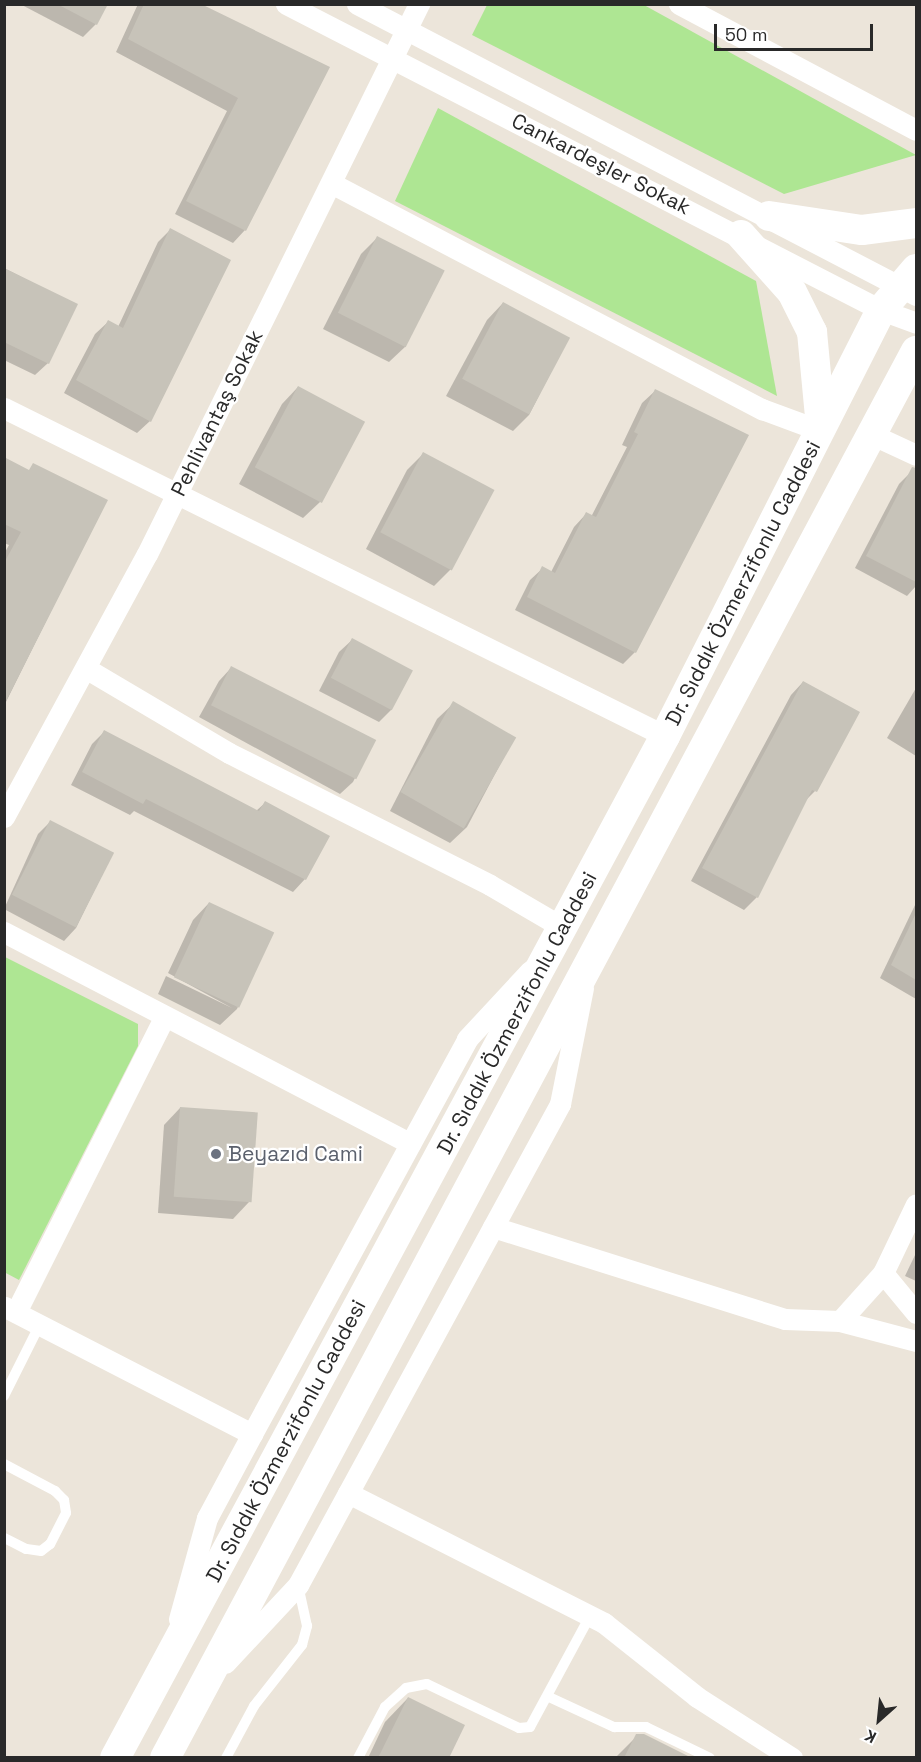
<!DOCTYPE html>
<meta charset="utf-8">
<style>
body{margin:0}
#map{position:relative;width:921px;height:1762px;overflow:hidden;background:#ece5da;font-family:"Space Grotesk",sans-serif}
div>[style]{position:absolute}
.green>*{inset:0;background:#aee693}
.shadow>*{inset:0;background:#0003}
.building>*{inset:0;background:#c7c3b9;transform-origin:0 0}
.lane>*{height:10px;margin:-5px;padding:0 5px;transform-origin:5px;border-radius:5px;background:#fff}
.street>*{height:21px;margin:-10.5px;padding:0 10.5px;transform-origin:10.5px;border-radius:10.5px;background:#fff}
.secondary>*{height:30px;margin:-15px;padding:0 15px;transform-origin:15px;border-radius:15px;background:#fff}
.dots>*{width:16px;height:16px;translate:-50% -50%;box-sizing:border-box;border:3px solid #fff;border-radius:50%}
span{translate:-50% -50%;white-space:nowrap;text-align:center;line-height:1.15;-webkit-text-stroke:4.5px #fff;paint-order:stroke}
.street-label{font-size:21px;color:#292929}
.worship-label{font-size:21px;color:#5b616d}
.left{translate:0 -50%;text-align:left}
.frame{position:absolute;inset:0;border:6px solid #292929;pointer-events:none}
.north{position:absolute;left:849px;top:1690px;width:60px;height:60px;-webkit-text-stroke:4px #fff;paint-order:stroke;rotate:207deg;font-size:16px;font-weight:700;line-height:24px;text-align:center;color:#292929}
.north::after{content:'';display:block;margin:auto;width:21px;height:27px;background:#292929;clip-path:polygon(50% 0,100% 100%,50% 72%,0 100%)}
.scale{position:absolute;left:714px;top:24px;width:159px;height:27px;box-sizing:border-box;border:3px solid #292929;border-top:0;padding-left:8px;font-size:18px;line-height:21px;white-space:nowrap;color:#292929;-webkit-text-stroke:4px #fff;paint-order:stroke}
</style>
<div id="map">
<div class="green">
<i style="clip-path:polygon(487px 5px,644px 5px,916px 155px,784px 194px,472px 35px)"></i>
<i style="clip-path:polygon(438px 108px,756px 281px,777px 396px,395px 201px)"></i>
<i style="clip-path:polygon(5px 957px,138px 1024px,138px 1046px,19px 1280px,4px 1272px)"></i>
</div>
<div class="shadow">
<i style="clip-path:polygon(20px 4px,106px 4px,96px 24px,83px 37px)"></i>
<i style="clip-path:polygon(138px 4px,199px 4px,328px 67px,245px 230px,233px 243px,175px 214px,227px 111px,116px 52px)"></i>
<i style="clip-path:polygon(170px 230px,150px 421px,137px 433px,64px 393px,95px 334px,108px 322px,118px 327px,158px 242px)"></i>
<i style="clip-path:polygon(377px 238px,406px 346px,389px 362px,323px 329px,361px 254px)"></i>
<i style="clip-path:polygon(4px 268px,76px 305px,48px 363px,35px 375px,4px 360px)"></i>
<i style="clip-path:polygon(503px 303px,568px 339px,529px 415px,513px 431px,446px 396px,487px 320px)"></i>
<i style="clip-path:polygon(298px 387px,320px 502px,303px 518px,239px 484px,282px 404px)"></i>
<i style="clip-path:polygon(655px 391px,635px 652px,623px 664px,515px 610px,530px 580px,543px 568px,551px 572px,574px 527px,586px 514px,591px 517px,627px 447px,622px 445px,642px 403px)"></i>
<i style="clip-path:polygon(423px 454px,451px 569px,434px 586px,366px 549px,407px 470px)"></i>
<i style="clip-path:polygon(911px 472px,916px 474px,916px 586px,907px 596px,855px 568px,899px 484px)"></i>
<i style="clip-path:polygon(106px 500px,4px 706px,4px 554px,9px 545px,4px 543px,4px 517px)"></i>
<i style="clip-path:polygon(352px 640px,411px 671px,391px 710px,379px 722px,319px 691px,339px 652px)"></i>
<i style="clip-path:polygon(231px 668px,374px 741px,353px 782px,340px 794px,199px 717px,219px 681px)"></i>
<i style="clip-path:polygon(803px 682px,815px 791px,805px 801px,757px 897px,744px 910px,691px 881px,791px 695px)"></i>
<i style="clip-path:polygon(916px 688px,916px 756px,887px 738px)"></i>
<i style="clip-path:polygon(454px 703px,514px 738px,467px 827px,450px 843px,390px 811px,437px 719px)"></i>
<i style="clip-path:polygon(104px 732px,256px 811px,265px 803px,305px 879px,293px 892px,134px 811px,130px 815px,71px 785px,92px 744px)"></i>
<i style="clip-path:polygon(50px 822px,112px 854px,76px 928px,64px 941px,4px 909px,38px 834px)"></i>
<i style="clip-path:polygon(209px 903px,272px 934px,237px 1009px,220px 1025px,158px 994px,166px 976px,232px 1008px,168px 973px,193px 920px)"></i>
<i style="clip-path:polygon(916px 903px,916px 999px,880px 978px)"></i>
<i style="clip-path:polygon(180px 1108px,249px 1202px,233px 1219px,158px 1213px,164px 1125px)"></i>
<i style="clip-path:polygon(916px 1253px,916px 1281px,905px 1276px)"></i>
<i style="clip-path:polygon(408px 1698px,448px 1758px,368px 1758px,385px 1722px)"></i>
<i style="clip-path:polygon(637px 1736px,688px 1758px,615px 1758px)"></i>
</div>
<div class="building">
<i style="clip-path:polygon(57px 4px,108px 4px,97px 25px)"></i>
<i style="clip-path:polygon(144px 4px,201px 4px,330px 67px,246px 231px,186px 201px,238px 98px,128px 39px)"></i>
<i style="clip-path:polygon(170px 228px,231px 260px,151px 422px,76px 380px,108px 320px,123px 328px)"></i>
<i style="left:377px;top:236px;width:76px;height:86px;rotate:27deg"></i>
<i style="clip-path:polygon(4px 268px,78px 304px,49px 364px,4px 342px)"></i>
<i style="left:503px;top:302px;width:76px;height:87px;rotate:28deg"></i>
<i style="left:298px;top:386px;width:76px;height:92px;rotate:28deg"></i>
<i style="clip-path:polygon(655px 389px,749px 435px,636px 653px,527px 597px,542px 566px,555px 573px,586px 512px,596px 517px,638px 434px,634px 432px)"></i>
<i style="left:423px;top:452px;width:81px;height:91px;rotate:28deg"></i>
<i style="clip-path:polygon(4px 457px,29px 470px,33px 463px,108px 500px,4px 705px,4px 563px,21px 532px,4px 524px)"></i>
<i style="clip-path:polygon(912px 467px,916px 468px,916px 582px,866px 556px)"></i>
<i style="left:352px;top:638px;width:69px;height:45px;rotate:28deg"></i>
<i style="left:231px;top:666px;width:163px;height:44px;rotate:27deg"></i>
<i style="clip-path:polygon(803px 681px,860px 712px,817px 792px,812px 790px,758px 898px,702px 868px)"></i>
<i style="left:453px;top:701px;width:73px;height:105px;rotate:30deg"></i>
<i style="clip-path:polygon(104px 730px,259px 811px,265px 801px,330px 836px,306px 880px,146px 799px,143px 804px,82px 772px)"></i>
<i style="left:50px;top:820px;width:72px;height:84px;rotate:27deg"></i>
<i style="left:209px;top:902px;width:72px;height:83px;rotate:25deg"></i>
<i style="clip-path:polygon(916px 913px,916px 980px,891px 965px)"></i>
<i style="left:180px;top:1107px;width:78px;height:90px;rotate:4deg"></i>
<i style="clip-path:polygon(408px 1697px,465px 1725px,449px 1758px,378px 1758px)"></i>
<i style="clip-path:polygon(636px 1734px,644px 1734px,692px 1758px,624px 1758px)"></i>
</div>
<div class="lane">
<i style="left:4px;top:1396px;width:80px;rotate:-63.4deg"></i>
<i style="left:4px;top:1464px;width:58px;rotate:27.9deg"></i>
<i style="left:55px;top:1491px;width:13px;rotate:45deg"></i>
<i style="left:64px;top:1500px;width:13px;rotate:81deg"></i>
<i style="left:66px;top:1513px;width:35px;rotate:117deg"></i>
<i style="left:50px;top:1544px;width:11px;rotate:142deg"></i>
<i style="left:41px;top:1551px;width:15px;rotate:-172deg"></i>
<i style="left:26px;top:1549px;width:25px;rotate:-153deg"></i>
<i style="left:549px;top:1697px;width:72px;rotate:24.8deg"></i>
<i style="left:614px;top:1727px;width:32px"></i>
<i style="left:646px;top:1727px;width:71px;rotate:25.8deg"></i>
<i style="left:226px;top:1758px;width:59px;rotate:-61.7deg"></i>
<i style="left:254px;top:1706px;width:78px;rotate:-51.8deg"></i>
<i style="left:302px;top:1645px;width:20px;rotate:-75deg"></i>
<i style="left:307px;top:1626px;width:42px;rotate:-102.4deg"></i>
<i style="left:358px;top:1758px;width:58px;rotate:-62.1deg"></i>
<i style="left:385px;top:1707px;width:28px;rotate:-42deg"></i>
<i style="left:406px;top:1688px;width:21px;rotate:-11deg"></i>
<i style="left:427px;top:1684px;width:102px;rotate:25.6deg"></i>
<i style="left:519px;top:1728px;width:11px;rotate:-5deg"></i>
<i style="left:530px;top:1727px;width:126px;rotate:-61.6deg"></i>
</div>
<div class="street">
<i style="left:286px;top:4px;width:669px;rotate:27.22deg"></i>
<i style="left:881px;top:310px;width:37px;rotate:20deg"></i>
<i style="left:357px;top:4px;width:630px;rotate:27.5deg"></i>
<i style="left:679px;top:4px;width:268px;rotate:28deg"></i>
<i style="left:331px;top:183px;width:487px;rotate:27.7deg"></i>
<i style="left:762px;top:409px;width:63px;rotate:20.4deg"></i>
<i style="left:4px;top:408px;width:738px;rotate:26.39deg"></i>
<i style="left:873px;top:435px;width:47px;rotate:24.9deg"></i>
<i style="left:87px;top:669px;width:165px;rotate:30.6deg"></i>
<i style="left:229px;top:753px;width:292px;rotate:26.8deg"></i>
<i style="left:490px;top:885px;width:83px;rotate:30.3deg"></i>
<i style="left:4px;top:817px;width:299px;rotate:-61.5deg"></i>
<i style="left:147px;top:554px;width:614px;rotate:-63.69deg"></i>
<i style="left:4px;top:932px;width:458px;rotate:27.5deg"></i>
<i style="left:493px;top:1227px;width:306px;rotate:17.5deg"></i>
<i style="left:785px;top:1319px;width:55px;rotate:2.1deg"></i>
<i style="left:840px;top:1321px;width:64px;rotate:-48.1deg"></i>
<i style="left:883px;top:1273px;width:76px;rotate:-64.4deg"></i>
<i style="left:883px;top:1273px;width:52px;rotate:50.5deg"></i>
<i style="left:5px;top:1307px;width:278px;rotate:27.2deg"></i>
<i style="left:16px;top:1312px;width:329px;rotate:-63.3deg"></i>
<i style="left:840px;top:1321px;width:79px;rotate:14.7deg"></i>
<i style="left:348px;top:1493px;width:287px;rotate:26.9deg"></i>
<i style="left:604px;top:1623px;width:119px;rotate:38.5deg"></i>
<i style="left:697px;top:1697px;width:113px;rotate:32.7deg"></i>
<i style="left:179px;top:1619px;width:105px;rotate:-74.5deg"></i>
<i style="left:207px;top:1518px;width:95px;rotate:-61.8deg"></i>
<i style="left:252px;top:1434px;width:450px;rotate:-61.4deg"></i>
<i style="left:467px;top:1039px;width:93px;rotate:-47.2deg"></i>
<i style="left:225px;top:1663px;width:107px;rotate:-46.9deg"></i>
<i style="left:298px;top:1585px;width:548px;rotate:-61.42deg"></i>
<i style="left:560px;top:1104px;width:118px;rotate:-78.8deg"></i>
</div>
<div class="secondary">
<i style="left:769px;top:216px;width:94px;rotate:8.6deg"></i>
<i style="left:862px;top:230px;width:54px;rotate:-7.4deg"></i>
<i style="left:741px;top:235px;width:76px;rotate:48.2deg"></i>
<i style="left:792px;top:292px;width:45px;rotate:63.4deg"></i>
<i style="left:812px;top:332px;width:95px;rotate:84.6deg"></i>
<i style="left:115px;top:1758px;width:1161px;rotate:-61.71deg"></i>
<i style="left:665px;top:736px;width:478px;rotate:-63.1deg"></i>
<i style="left:881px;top:310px;width:54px;rotate:-49.5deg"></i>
<i style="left:165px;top:1758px;width:1595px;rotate:-61.91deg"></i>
</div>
<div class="dots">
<i style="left:216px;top:1154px;background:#6b7280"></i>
</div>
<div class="street-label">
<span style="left:601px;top:164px;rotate:27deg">Cankardeşler Sokak</span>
<span style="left:217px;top:413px;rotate:-64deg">Pehlivantaş Sokak</span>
<span style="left:743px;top:583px;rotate:-63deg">Dr. Sıddık Özmerzifonlu Caddesi</span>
<span style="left:517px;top:1013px;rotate:-62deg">Dr. Sıddık Özmerzifonlu Caddesi</span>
<span style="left:286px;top:1441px;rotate:-62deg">Dr. Sıddık Özmerzifonlu Caddesi</span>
</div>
<div class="worship-label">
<span class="left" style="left:228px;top:1154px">Beyazıd Cami</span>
</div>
<div class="frame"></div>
<div class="north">K</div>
<div class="scale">50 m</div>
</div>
